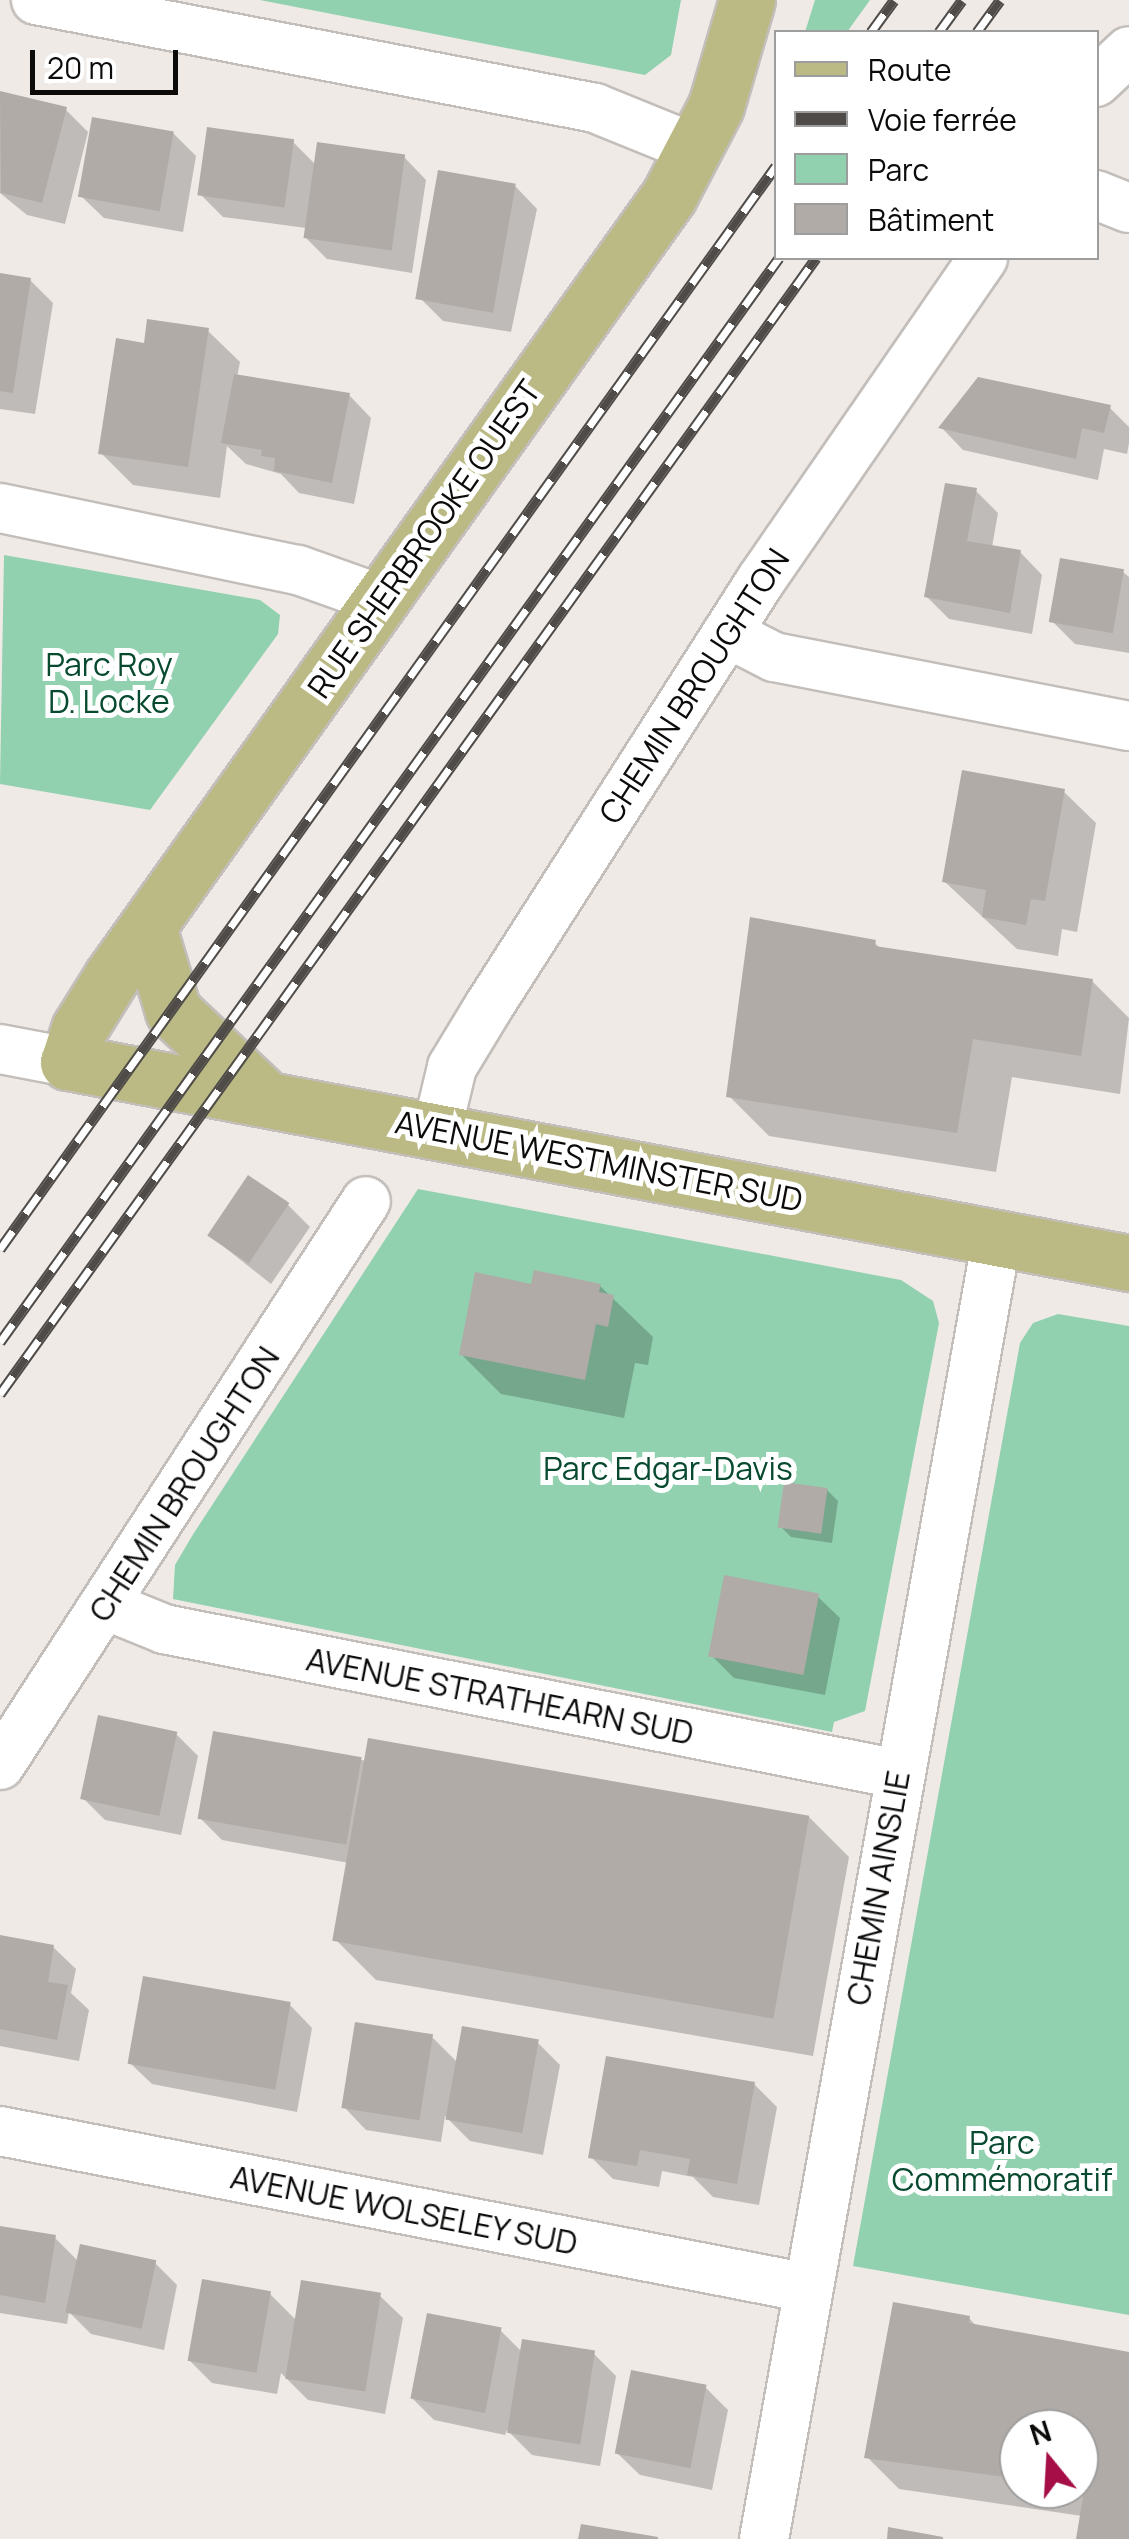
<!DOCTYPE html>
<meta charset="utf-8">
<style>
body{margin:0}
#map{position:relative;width:1129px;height:2539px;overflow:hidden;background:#efeae6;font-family:Manrope,sans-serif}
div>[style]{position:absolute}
.green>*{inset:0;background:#91d1af}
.shadow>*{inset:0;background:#0003}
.building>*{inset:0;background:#b0aba7;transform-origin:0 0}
.roads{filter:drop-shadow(2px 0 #c3beba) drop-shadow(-2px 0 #c3beba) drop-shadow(0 2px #c3beba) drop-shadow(0 -2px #c3beba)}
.minor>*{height:48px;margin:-24px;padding:0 24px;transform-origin:24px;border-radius:24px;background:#fff}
.major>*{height:55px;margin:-27.5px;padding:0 27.5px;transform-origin:27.5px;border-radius:27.5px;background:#bbba85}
.rail>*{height:11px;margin-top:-5.5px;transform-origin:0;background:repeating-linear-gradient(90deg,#fff 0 22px,#4e4b49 0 44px);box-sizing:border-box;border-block:2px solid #4e4b49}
span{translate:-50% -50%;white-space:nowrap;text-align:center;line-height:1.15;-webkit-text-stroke:10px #fff;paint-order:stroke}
.street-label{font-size:32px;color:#0d0b0a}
.park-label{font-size:32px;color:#084a30}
.legend{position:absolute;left:774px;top:30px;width:325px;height:230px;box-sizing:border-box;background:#fff;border:2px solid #9e9d9d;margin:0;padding:12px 18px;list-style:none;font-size:30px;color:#0d0b0a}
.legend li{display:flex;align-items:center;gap:20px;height:50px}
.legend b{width:50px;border:2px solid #9e9d9d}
.north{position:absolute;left:999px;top:2409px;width:100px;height:100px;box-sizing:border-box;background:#fff;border:2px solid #9e9d9d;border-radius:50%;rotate:342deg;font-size:28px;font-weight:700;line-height:40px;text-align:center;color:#0d0b0a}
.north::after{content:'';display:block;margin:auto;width:35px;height:45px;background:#a50e47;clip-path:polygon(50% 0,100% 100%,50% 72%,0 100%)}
.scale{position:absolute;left:30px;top:50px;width:148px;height:45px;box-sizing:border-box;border:5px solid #0d0b0a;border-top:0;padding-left:12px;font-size:30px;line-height:35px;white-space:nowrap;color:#0d0b0a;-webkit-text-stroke:8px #fff;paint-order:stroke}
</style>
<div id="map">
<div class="green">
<i style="clip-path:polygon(260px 0,681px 0,671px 55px,645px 75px)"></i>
<i style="clip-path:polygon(815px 0,870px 0,847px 32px,805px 32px)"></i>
<i style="clip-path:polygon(4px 555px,260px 600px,280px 615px,278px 634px,150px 810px,0 784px)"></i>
<i style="clip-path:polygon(418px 1189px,901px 1280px,933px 1301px,939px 1323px,865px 1711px,834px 1722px,832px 1732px,173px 1599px,175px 1565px,192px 1536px)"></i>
<i style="clip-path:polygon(1058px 1314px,1129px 1326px,1129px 2315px,853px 2266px,1020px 1343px,1033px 1323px)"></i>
</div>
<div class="shadow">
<i style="clip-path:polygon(0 93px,65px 109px,88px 132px,65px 224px,27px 215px,0 193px)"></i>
<i style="clip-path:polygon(173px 133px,196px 156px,183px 232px,104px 218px,81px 196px)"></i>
<i style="clip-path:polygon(293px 142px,316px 165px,404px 157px,426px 180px,412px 273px,327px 259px,305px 237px,306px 228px,223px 217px,200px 194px)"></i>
<i style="clip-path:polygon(515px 186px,537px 209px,511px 332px,443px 321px,420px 298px)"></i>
<i style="clip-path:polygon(0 276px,30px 280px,53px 303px,35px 414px,0 409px)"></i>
<i style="clip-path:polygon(207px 330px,240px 362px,237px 377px,349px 395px,371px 418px,354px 504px,299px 493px,281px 474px,246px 464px,227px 446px,220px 498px,133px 485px,101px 453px)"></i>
<i style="clip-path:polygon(1109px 407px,1129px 427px,1129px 443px,1127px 454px,1104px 449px,1098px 480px,963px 450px,942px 428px)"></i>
<i style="clip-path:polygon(976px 491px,998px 513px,992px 547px,1020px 552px,1042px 575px,1032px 634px,949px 619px,926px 596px)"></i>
<i style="clip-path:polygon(1123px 572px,1129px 577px,1129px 653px,1075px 644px,1052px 621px)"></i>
<i style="clip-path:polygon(1063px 791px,1096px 823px,1077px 932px,1062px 929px,1058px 956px,1017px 949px,945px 882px)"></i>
<i style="clip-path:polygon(874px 942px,882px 950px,1092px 981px,1129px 1018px,1120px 1094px,1012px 1077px,996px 1172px,769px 1136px,729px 1096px)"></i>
<i style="clip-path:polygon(288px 1205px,310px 1227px,271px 1284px,209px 1235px)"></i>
<i style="clip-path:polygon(600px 1286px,653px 1337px,648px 1365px,635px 1363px,624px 1418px,501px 1394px,461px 1354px,533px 1287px)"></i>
<i style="clip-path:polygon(827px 1490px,838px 1501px,832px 1543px,791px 1537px,780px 1526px)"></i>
<i style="clip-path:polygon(817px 1596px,840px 1618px,825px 1695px,734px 1678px,711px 1655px)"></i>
<i style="clip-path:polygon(176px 1734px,198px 1756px,181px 1835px,105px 1820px,83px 1798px)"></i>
<i style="clip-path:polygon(361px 1760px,809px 1817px,849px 1857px,813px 2056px,376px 1980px,336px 1940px,349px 1863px,222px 1840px,200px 1818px)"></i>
<i style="clip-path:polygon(0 1937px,53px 1947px,76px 1969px,71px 1993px,89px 2010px,79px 2061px,0 2046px)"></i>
<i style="clip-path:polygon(290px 2005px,312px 2028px,297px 2112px,152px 2084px,129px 2062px)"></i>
<i style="clip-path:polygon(432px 2037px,458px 2063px,538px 2043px,560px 2065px,543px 2155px,470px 2141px,445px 2116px,441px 2142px,366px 2130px,344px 2107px)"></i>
<i style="clip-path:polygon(754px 2084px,777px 2107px,759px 2205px,713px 2197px,693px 2177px,662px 2171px,659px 2187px,613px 2179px,591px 2157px)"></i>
<i style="clip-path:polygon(0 2229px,55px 2238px,79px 2262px,154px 2262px,177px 2285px,164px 2350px,91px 2334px,69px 2312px,67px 2324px,0 2313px)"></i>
<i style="clip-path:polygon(270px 2294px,296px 2320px,380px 2296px,403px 2318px,385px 2414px,308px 2400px,281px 2373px,277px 2394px,212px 2383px,189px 2360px)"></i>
<i style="clip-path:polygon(evenodd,969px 2318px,978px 2328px,1129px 2355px,1129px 2539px,1078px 2539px,1082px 2516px,899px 2489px,867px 2457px,969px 2318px,1019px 2429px,1079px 2429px,1079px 2489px,1019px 2489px,1019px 2429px)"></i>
<i style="clip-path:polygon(500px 2330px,523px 2353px,594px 2354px,616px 2376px,600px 2466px,532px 2455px,507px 2430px,505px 2435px,434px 2420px,411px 2397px)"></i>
<i style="clip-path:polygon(706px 2388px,728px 2410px,712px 2490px,640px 2475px,617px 2453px)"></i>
</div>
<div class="building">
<i style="clip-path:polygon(0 91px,67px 107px,42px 203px,1px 193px)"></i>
<i style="left:92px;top:117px;width:83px;height:81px;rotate:10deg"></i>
<i style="left:207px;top:127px;width:88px;height:69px;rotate:8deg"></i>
<i style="left:317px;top:142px;width:89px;height:97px;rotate:8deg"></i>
<i style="left:438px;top:170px;width:79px;height:131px;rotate:10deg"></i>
<i style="clip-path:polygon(0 273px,31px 278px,13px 393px,0 391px)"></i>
<i style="clip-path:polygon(147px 319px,209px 328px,188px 467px,98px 454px,116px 338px,144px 343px)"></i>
<i style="clip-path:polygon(234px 374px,350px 393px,332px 483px,274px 471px,275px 458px,261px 456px,262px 450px,221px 443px)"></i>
<i style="clip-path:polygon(978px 377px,1111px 405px,1104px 433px,1082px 428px,1076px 459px,938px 428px)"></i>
<i style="clip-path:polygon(945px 483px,977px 488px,967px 541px,1021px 550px,1010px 613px,924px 597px)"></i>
<i style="left:1060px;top:558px;width:65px;height:65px;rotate:10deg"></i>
<i style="clip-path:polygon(962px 770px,1065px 789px,1045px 901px,1031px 899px,1026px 925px,982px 917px,986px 890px,942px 882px)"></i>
<i style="clip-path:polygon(750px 917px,876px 940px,875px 946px,1093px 979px,1081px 1056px,973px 1039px,957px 1133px,726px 1097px)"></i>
<i style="left:248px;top:1175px;width:50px;height:73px;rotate:34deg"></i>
<i style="clip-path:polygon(534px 1270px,601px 1284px,599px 1292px,614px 1295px,608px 1327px,596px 1324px,585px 1380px,459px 1355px,475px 1272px,531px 1284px)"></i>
<i style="left:784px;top:1482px;width:44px;height:46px;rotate:8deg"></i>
<i style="left:724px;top:1575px;width:97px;height:83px;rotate:11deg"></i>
<i style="left:98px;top:1715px;width:81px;height:86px;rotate:12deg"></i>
<i style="left:213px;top:1731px;width:151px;height:89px;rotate:10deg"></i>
<i style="left:368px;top:1738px;width:448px;height:206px;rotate:10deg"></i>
<i style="clip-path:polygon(0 1935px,54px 1945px,48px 1982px,68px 1985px,57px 2040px,0 2029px)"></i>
<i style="left:143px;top:1976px;width:150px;height:89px;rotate:10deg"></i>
<i style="left:355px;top:2022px;width:79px;height:87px;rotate:9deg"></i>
<i style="left:462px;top:2026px;width:78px;height:95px;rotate:10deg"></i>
<i style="clip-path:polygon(606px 2056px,755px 2082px,737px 2184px,687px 2175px,690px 2159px,640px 2150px,637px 2166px,588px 2158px)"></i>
<i style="clip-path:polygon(0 2226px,56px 2235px,45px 2303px,0 2295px)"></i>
<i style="left:80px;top:2244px;width:78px;height:70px;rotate:12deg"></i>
<i style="left:202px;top:2279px;width:70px;height:83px;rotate:10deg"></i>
<i style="left:301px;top:2280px;width:81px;height:100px;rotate:9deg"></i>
<i style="clip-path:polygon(893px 2302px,970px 2316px,969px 2323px,1129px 2352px,1129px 2539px,1076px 2539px,1084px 2491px,1079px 2429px,1019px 2429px,1019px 2479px,864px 2458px)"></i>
<i style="left:427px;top:2313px;width:76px;height:87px;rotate:11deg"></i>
<i style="left:522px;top:2339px;width:74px;height:95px;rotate:9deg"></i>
<i style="left:631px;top:2370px;width:77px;height:85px;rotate:11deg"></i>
<i style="clip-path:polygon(581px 2524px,658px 2537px,658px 2539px,578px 2539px)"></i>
<i style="clip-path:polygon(888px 2527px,943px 2537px,943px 2539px,887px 2539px)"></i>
</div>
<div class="roads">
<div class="minor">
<i style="left:36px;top:0;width:569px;rotate:10.93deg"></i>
<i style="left:595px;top:108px;width:109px;rotate:22.1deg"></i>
<i style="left:1096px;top:82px;width:45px;rotate:-43.2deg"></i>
<i style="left:1096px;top:195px;width:35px;rotate:22deg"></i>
<i style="left:0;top:508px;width:304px;rotate:11.8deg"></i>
<i style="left:298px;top:570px;width:87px;rotate:19.5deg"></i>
<i style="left:727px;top:633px;width:53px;rotate:27.1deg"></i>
<i style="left:774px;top:657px;width:362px;rotate:11deg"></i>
<i style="left:0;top:1049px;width:69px;rotate:10.8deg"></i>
<i style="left:437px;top:1130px;width:65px;rotate:-76.6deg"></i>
<i style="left:452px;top:1067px;width:71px;rotate:-58.8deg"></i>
<i style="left:489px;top:1006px;width:505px;rotate:-57.44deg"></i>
<i style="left:761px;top:580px;width:391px;rotate:-55.4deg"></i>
<i style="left:105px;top:1605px;width:64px;rotate:22.1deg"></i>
<i style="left:164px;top:1629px;width:748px;rotate:11.17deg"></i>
<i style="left:0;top:1765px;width:672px;rotate:-57.02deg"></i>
<i style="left:0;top:2131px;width:823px;rotate:11deg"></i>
<i style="left:764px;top:2539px;width:1322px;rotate:-79.85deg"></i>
</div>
<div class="major">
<i style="left:747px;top:0;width:110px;rotate:106.3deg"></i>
<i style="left:716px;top:106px;width:102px;rotate:117.6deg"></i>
<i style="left:669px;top:196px;width:958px;rotate:125.53deg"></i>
<i style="left:112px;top:976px;width:62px;rotate:121.9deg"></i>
<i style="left:79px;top:1029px;width:35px;rotate:108deg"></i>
<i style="left:68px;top:1062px;width:1080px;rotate:10.73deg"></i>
<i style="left:148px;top:927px;width:88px;rotate:73.4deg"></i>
<i style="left:173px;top:1011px;width:122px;rotate:43.3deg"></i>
</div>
</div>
<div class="rail">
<i style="left:871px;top:32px;width:39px;rotate:-54deg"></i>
<i style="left:939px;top:32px;width:39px;rotate:-54deg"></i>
<i style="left:977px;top:32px;width:39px;rotate:-54deg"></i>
<i style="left:0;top:1249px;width:1332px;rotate:-54.38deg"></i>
<i style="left:0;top:1342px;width:1335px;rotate:-54.3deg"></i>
<i style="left:0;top:1394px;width:1399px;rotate:-54.31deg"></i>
</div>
<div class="street-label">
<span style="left:424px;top:539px;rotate:-55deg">RUE SHERBROOKE OUEST</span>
<span style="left:694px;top:686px;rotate:-57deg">CHEMIN BROUGHTON</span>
<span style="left:599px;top:1161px;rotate:11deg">AVENUE WESTMINSTER SUD</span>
<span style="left:184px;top:1484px;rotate:-57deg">CHEMIN BROUGHTON</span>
<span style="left:500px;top:1696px;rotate:11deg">AVENUE STRATHEARN SUD</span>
<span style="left:878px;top:1888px;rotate:-80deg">CHEMIN AINSLIE</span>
<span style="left:404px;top:2210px;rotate:11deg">AVENUE WOLSELEY SUD</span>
</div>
<div class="park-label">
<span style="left:109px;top:683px">Parc Roy<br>D. Locke</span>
<span style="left:668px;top:1468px">Parc Edgar-Davis</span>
<span style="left:1002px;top:2161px">Parc<br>Commémoratif</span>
</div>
<ul class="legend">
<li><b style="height:12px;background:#bbba85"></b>Route</li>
<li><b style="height:12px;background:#4e4b49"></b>Voie ferrée</li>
<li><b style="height:28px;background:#91d1af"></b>Parc</li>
<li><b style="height:28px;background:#b0aba7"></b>Bâtiment</li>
</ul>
<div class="north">N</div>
<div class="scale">20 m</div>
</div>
